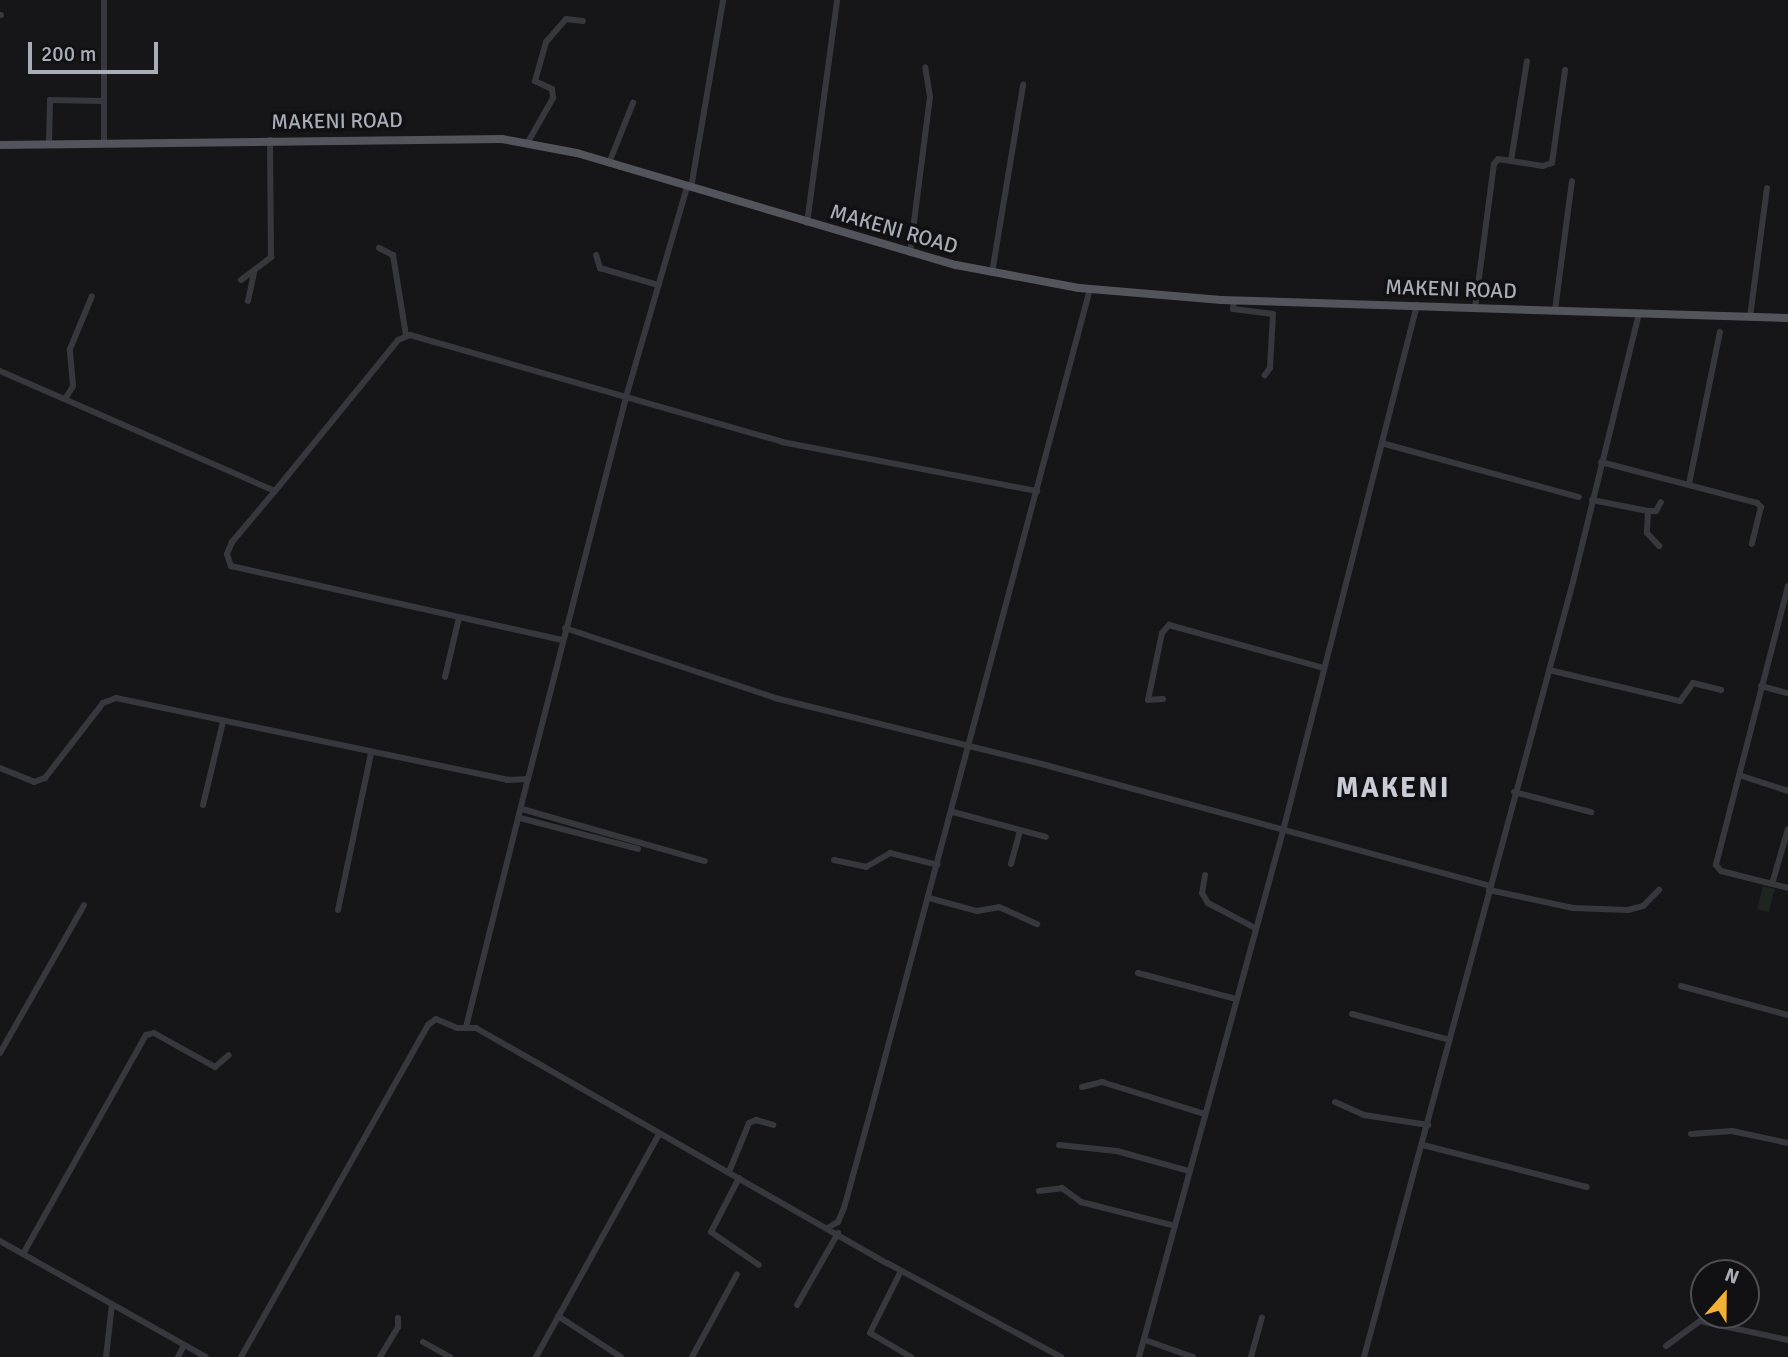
<!DOCTYPE html>
<style>
body{margin:0}
#map{position:relative;width:1788px;height:1357px;overflow:hidden;background:#161618;font-family:Signika,sans-serif}
div>[style]{position:absolute}
.green>*{inset:0;background:#1e261f;transform-origin:0 0}
.minor>*{height:6px;margin:-3px;padding:0 3px;transform-origin:3px;border-radius:3px;background:#37383d}
.major>*{height:8px;margin:-4px;padding:0 4px;transform-origin:4px;border-radius:4px;background:#53555c}
span{translate:-50% -50%;white-space:nowrap;text-align:center;line-height:1.15;-webkit-text-stroke:7px #111113;paint-order:stroke}
.street-label{font-size:21px;color:#a8adb8}
.district-label{font-size:28px;color:#c9ccd4;font-weight:700;letter-spacing:2px}
.north{position:absolute;left:1690px;top:1259px;width:70px;height:70px;box-sizing:border-box;background:#111113;border:2px solid #4d4f55;border-radius:50%;rotate:21deg;font-size:19px;font-weight:700;line-height:28px;text-align:center;color:#a8adb8}
.north::after{content:'';display:block;margin:auto;width:24px;height:32px;background:#f2b134;clip-path:polygon(50% 0,100% 100%,50% 72%,0 100%)}
.scale{position:absolute;left:28px;top:42px;width:130px;height:32px;box-sizing:border-box;border:4px solid #a8adb8;border-top:0;padding-left:9px;font-size:21px;line-height:24px;white-space:nowrap;color:#a8adb8;-webkit-text-stroke:5px #111113;paint-order:stroke}
</style>
<div id="map">
<div class="green">
<i style="left:1763px;top:886px;width:12px;height:24px;rotate:14deg"></i>
</div>
<div class="minor">
<i style="left:104px;top:0;width:143px;rotate:90deg"></i>
<i style="left:0;top:15px;width:1px"></i>
<i style="left:528px;top:142px;width:51px;rotate:-60.4deg"></i>
<i style="left:553px;top:98px;width:9px;rotate:-96deg"></i>
<i style="left:552px;top:89px;width:19px;rotate:-155deg"></i>
<i style="left:535px;top:81px;width:41px;rotate:-74.2deg"></i>
<i style="left:546px;top:42px;width:30px;rotate:-49deg"></i>
<i style="left:566px;top:19px;width:17px;rotate:7deg"></i>
<i style="left:49px;top:144px;width:44px;rotate:-88.7deg"></i>
<i style="left:50px;top:100px;width:54px;rotate:1.1deg"></i>
<i style="left:1511px;top:161px;width:32px;rotate:9deg"></i>
<i style="left:1543px;top:166px;width:9px;rotate:-18deg"></i>
<i style="left:1552px;top:163px;width:94px;rotate:-82deg"></i>
<i style="left:609px;top:163px;width:65px;rotate:-68.2deg"></i>
<i style="left:691px;top:188px;width:191px;rotate:-80.3deg"></i>
<i style="left:807px;top:223px;width:225px;rotate:-82.3deg"></i>
<i style="left:379px;top:248px;width:16px;rotate:27deg"></i>
<i style="left:393px;top:255px;width:81px;rotate:80.8deg"></i>
<i style="left:910px;top:253px;width:157px;rotate:-82.7deg"></i>
<i style="left:930px;top:97px;width:30px;rotate:-99deg"></i>
<i style="left:596px;top:255px;width:14px;rotate:73deg"></i>
<i style="left:600px;top:268px;width:60px;rotate:16.3deg"></i>
<i style="left:992px;top:273px;width:191px;rotate:-80.6deg"></i>
<i style="left:241px;top:280px;width:38px;rotate:-37deg"></i>
<i style="left:271px;top:257px;width:117px;rotate:-90.5deg"></i>
<i style="left:1234px;top:300px;width:9px;rotate:96deg"></i>
<i style="left:1233px;top:309px;width:40px;rotate:7.1deg"></i>
<i style="left:1273px;top:314px;width:54px;rotate:93.2deg"></i>
<i style="left:1270px;top:368px;width:9px;rotate:126deg"></i>
<i style="left:248px;top:301px;width:29px;rotate:-78deg"></i>
<i style="left:1475px;top:308px;width:145px;rotate:-82.5deg"></i>
<i style="left:1494px;top:164px;width:6px;rotate:-51deg"></i>
<i style="left:1498px;top:159px;width:13px;rotate:9deg"></i>
<i style="left:1511px;top:161px;width:101px;rotate:-80.9deg"></i>
<i style="left:1555px;top:310px;width:130px;rotate:-82.5deg"></i>
<i style="left:1750px;top:317px;width:130px;rotate:-82.5deg"></i>
<i style="left:0;top:371px;width:300px;rotate:23.6deg"></i>
<i style="left:275px;top:491px;width:67px;rotate:130.1deg"></i>
<i style="left:232px;top:542px;width:13px;rotate:113deg"></i>
<i style="left:227px;top:554px;width:13px;rotate:72deg"></i>
<i style="left:231px;top:566px;width:338px;rotate:12.6deg"></i>
<i style="left:65px;top:399px;width:15px;rotate:-58deg"></i>
<i style="left:73px;top:386px;width:37px;rotate:-95deg"></i>
<i style="left:70px;top:349px;width:57px;rotate:-67.5deg"></i>
<i style="left:1385px;top:444px;width:201px;rotate:15.3deg"></i>
<i style="left:1601px;top:462px;width:161px;rotate:14.7deg"></i>
<i style="left:1757px;top:503px;width:6px;rotate:45deg"></i>
<i style="left:1761px;top:507px;width:38px;rotate:104deg"></i>
<i style="left:1689px;top:484px;width:155px;rotate:-78.5deg"></i>
<i style="left:275px;top:491px;width:195px;rotate:-50.8deg"></i>
<i style="left:398px;top:340px;width:13px;rotate:-23deg"></i>
<i style="left:410px;top:335px;width:387px;rotate:16deg"></i>
<i style="left:782px;top:442px;width:260px;rotate:10.9deg"></i>
<i style="left:1592px;top:500px;width:57px;rotate:11.1deg"></i>
<i style="left:1648px;top:511px;width:8px"></i>
<i style="left:1656px;top:511px;width:10px;rotate:-61deg"></i>
<i style="left:1648px;top:511px;width:22px;rotate:93deg"></i>
<i style="left:1647px;top:533px;width:18px;rotate:47deg"></i>
<i style="left:1788px;top:586px;width:288px;rotate:104.5deg"></i>
<i style="left:1716px;top:865px;width:8px;rotate:50deg"></i>
<i style="left:1721px;top:871px;width:69px;rotate:14.2deg"></i>
<i style="left:565px;top:628px;width:221px;rotate:18.4deg"></i>
<i style="left:775px;top:698px;width:282px;rotate:13.9deg"></i>
<i style="left:1049px;top:766px;width:457px;rotate:15.2deg"></i>
<i style="left:1549px;top:670px;width:135px;rotate:13.3deg"></i>
<i style="left:1680px;top:701px;width:22px;rotate:-54deg"></i>
<i style="left:1693px;top:683px;width:29px;rotate:14deg"></i>
<i style="left:445px;top:677px;width:61px;rotate:-76.7deg"></i>
<i style="left:1761px;top:686px;width:28px;rotate:15deg"></i>
<i style="left:1163px;top:699px;width:15px;rotate:176deg"></i>
<i style="left:1148px;top:700px;width:68px;rotate:-78.2deg"></i>
<i style="left:1162px;top:633px;width:11px;rotate:-49deg"></i>
<i style="left:1169px;top:625px;width:161px;rotate:15.5deg"></i>
<i style="left:0;top:768px;width:37px;rotate:22deg"></i>
<i style="left:34px;top:782px;width:12px;rotate:-20deg"></i>
<i style="left:45px;top:778px;width:95px;rotate:-52.3deg"></i>
<i style="left:103px;top:703px;width:14px;rotate:-21deg"></i>
<i style="left:116px;top:698px;width:400px;rotate:11.8deg"></i>
<i style="left:507px;top:780px;width:21px;rotate:-3deg"></i>
<i style="left:528px;top:779px;width:394px;rotate:-75.6deg"></i>
<i style="left:626px;top:397px;width:219px;rotate:-73.8deg"></i>
<i style="left:1739px;top:775px;width:52px;rotate:18.1deg"></i>
<i style="left:1514px;top:792px;width:80px;rotate:14.6deg"></i>
<i style="left:203px;top:805px;width:85px;rotate:-76.5deg"></i>
<i style="left:522px;top:809px;width:190px;rotate:15.9deg"></i>
<i style="left:953px;top:812px;width:96px;rotate:15deg"></i>
<i style="left:520px;top:818px;width:122px;rotate:14.7deg"></i>
<i style="left:834px;top:860px;width:33px;rotate:12deg"></i>
<i style="left:866px;top:867px;width:28px;rotate:-30deg"></i>
<i style="left:890px;top:853px;width:49px;rotate:14deg"></i>
<i style="left:1011px;top:864px;width:35px;rotate:-75deg"></i>
<i style="left:1205px;top:875px;width:18px;rotate:99deg"></i>
<i style="left:1202px;top:893px;width:12px;rotate:59deg"></i>
<i style="left:1208px;top:903px;width:53px;rotate:28deg"></i>
<i style="left:1772px;top:884px;width:57px;rotate:-73.8deg"></i>
<i style="left:1489px;top:890px;width:86px;rotate:12.1deg"></i>
<i style="left:1573px;top:908px;width:55px;rotate:2.1deg"></i>
<i style="left:1628px;top:910px;width:16px;rotate:-15deg"></i>
<i style="left:1643px;top:906px;width:23px;rotate:-45deg"></i>
<i style="left:929px;top:898px;width:50px;rotate:15.2deg"></i>
<i style="left:977px;top:911px;width:22px;rotate:-10deg"></i>
<i style="left:999px;top:907px;width:42px;rotate:24.1deg"></i>
<i style="left:338px;top:910px;width:160px;rotate:-78.1deg"></i>
<i style="left:1138px;top:973px;width:101px;rotate:14.9deg"></i>
<i style="left:1681px;top:986px;width:111px;rotate:15.2deg"></i>
<i style="left:1352px;top:1014px;width:101px;rotate:14.9deg"></i>
<i style="left:466px;top:1027px;width:256px;rotate:-76deg"></i>
<i style="left:0;top:1053px;width:170px;rotate:-60.4deg"></i>
<i style="left:1082px;top:1087px;width:21px;rotate:-14deg"></i>
<i style="left:1102px;top:1082px;width:108px;rotate:17.3deg"></i>
<i style="left:1335px;top:1102px;width:32px;rotate:24deg"></i>
<i style="left:1364px;top:1115px;width:65px;rotate:8.9deg"></i>
<i style="left:1691px;top:1134px;width:41px;rotate:-4.2deg"></i>
<i style="left:1732px;top:1131px;width:57px;rotate:12.1deg"></i>
<i style="left:1059px;top:1145px;width:58px;rotate:5.9deg"></i>
<i style="left:1117px;top:1151px;width:75px;rotate:15.5deg"></i>
<i style="left:1423px;top:1145px;width:169px;rotate:14.4deg"></i>
<i style="left:729px;top:1172px;width:53px;rotate:-67.8deg"></i>
<i style="left:749px;top:1123px;width:8px;rotate:-23deg"></i>
<i style="left:756px;top:1120px;width:18px;rotate:16deg"></i>
<i style="left:739px;top:1178px;width:61px;rotate:117.4deg"></i>
<i style="left:711px;top:1232px;width:58px;rotate:34.5deg"></i>
<i style="left:1039px;top:1191px;width:23px;rotate:-7deg"></i>
<i style="left:1062px;top:1188px;width:24px;rotate:36deg"></i>
<i style="left:1081px;top:1202px;width:97px;rotate:14.3deg"></i>
<i style="left:829px;top:1227px;width:10px;rotate:-29deg"></i>
<i style="left:838px;top:1222px;width:15px;rotate:-67deg"></i>
<i style="left:844px;top:1208px;width:106px;rotate:-74.6deg"></i>
<i style="left:872px;top:1106px;width:846px;rotate:-75.06deg"></i>
<i style="left:0;top:1241px;width:236px;rotate:29.4deg"></i>
<i style="left:23px;top:1254px;width:251px;rotate:-60.7deg"></i>
<i style="left:146px;top:1035px;width:8px;rotate:-14deg"></i>
<i style="left:154px;top:1033px;width:70px;rotate:29.1deg"></i>
<i style="left:215px;top:1067px;width:18px;rotate:-41deg"></i>
<i style="left:901px;top:1271px;width:69px;rotate:116.6deg"></i>
<i style="left:870px;top:1333px;width:48px;rotate:30.3deg"></i>
<i style="left:797px;top:1305px;width:83px;rotate:-60.3deg"></i>
<i style="left:558px;top:1316px;width:75px;rotate:33.1deg"></i>
<i style="left:1145px;top:1340px;width:51px;rotate:19.5deg"></i>
<i style="left:423px;top:1342px;width:31px;rotate:29deg"></i>
<i style="left:1666px;top:1346px;width:42px;rotate:-36.3deg"></i>
<i style="left:1700px;top:1321px;width:90px;rotate:12.2deg"></i>
<i style="left:106px;top:1357px;width:53px;rotate:-83.5deg"></i>
<i style="left:178px;top:1357px;width:13px;rotate:-63deg"></i>
<i style="left:241px;top:1357px;width:381px;rotate:-60.6deg"></i>
<i style="left:428px;top:1025px;width:10px;rotate:-37deg"></i>
<i style="left:436px;top:1019px;width:23px;rotate:23deg"></i>
<i style="left:457px;top:1028px;width:19px"></i>
<i style="left:476px;top:1028px;width:473px;rotate:29.8deg"></i>
<i style="left:887px;top:1263px;width:198px;rotate:28.4deg"></i>
<i style="left:380px;top:1357px;width:35px;rotate:-59deg"></i>
<i style="left:398px;top:1327px;width:9px;rotate:-90deg"></i>
<i style="left:536px;top:1357px;width:255px;rotate:-61.1deg"></i>
<i style="left:692px;top:1357px;width:94px;rotate:-61.5deg"></i>
<i style="left:1139px;top:1357px;width:545px;rotate:-74.69deg"></i>
<i style="left:1283px;top:831px;width:543px;rotate:-75.71deg"></i>
<i style="left:1251px;top:1357px;width:41px;rotate:-74.6deg"></i>
<i style="left:1364px;top:1357px;width:803px;rotate:-74.91deg"></i>
<i style="left:1573px;top:582px;width:277px;rotate:-76.2deg"></i>
</div>
<div class="major">
<i style="left:0;top:145px;width:502px;rotate:-0.68deg"></i>
<i style="left:502px;top:139px;width:76px;rotate:10.6deg"></i>
<i style="left:577px;top:153px;width:395px;rotate:16.5deg"></i>
<i style="left:956px;top:265px;width:125px;rotate:10.6deg"></i>
<i style="left:1079px;top:288px;width:143px;rotate:4.8deg"></i>
<i style="left:1221px;top:300px;width:567px;rotate:1.82deg"></i>
</div>
<div class="street-label">
<span style="left:337px;top:121px;rotate:-1deg">MAKENI ROAD</span>
<span style="left:894px;top:229px;rotate:16deg">MAKENI ROAD</span>
<span style="left:1451px;top:289px;rotate:2deg">MAKENI ROAD</span>
</div>
<div class="district-label">
<span style="left:1393px;top:788px">MAKENI</span>
</div>
<div class="north">N</div>
<div class="scale">200 m</div>
</div>
